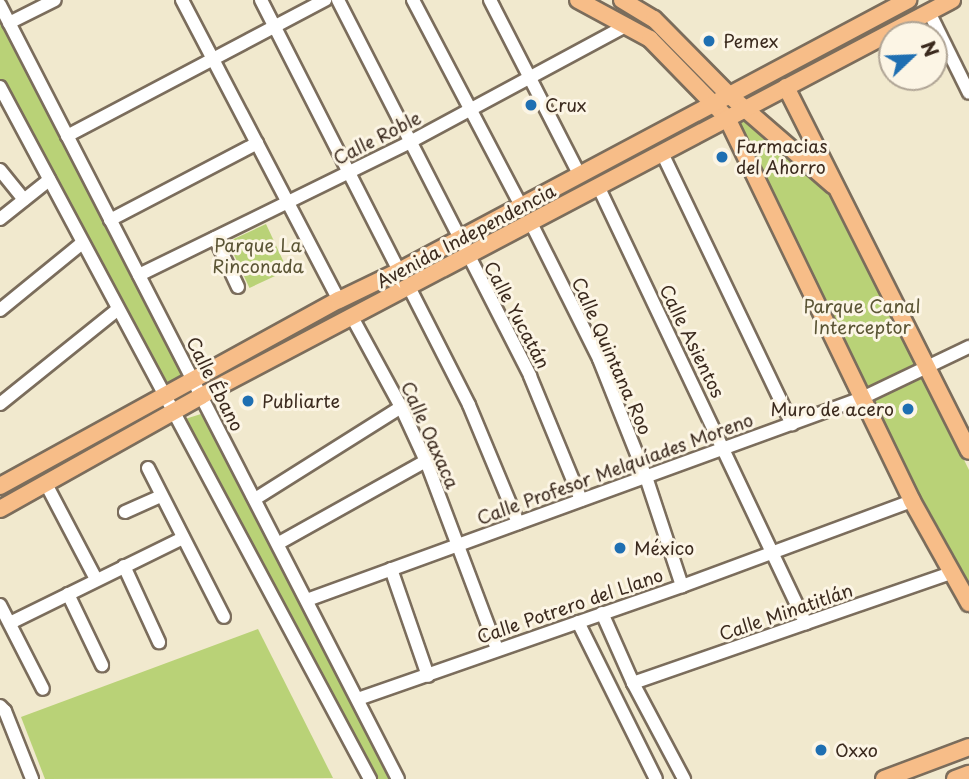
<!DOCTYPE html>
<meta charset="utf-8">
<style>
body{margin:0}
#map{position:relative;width:969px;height:779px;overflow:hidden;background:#f1e9ce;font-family:"Playpen Sans",sans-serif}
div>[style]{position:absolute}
.green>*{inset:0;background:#b9d277;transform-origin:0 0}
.roads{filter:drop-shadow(2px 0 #7b6d5c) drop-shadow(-2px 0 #7b6d5c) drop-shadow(0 2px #7b6d5c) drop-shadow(0 -2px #7b6d5c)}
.minor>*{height:12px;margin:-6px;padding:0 6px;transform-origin:6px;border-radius:6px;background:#fff}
.major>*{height:16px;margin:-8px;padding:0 8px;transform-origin:8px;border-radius:8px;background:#f7bd88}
.dots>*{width:19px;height:19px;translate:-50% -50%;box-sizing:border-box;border:4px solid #fcf5e5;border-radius:50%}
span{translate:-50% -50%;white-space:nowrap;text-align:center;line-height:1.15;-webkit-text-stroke:6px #fcf5e5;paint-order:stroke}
.poi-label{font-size:18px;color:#3b2a1e}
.left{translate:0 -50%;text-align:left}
.right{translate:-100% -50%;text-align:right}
.street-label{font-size:18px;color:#3b2a1e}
.park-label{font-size:18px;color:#5a5434}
.north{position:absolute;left:878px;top:21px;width:70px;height:70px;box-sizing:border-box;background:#fcf5e5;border:2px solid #afa495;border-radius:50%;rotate:67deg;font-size:19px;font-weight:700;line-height:28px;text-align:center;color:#3b2a1e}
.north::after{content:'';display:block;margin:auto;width:24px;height:32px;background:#1f6fb2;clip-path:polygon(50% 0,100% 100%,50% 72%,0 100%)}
</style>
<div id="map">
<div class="green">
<i style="clip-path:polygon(0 20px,135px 277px,183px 377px,167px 393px,0 80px)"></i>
<i style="clip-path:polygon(743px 117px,835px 198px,969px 470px,969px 585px,936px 534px,735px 126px)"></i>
<i style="left:266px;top:224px;width:51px;height:42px;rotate:65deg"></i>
<i style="clip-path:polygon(201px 414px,278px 551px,304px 609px,394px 779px,376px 779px,185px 419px)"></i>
<i style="clip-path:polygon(258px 629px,333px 778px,45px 779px,21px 717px)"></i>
</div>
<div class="roads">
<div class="minor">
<i style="left:182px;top:0;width:339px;rotate:62.4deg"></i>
<i style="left:261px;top:0;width:304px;rotate:63deg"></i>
<i style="left:338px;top:0;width:422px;rotate:62.9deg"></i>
<i style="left:530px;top:376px;width:134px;rotate:67.6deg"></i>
<i style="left:413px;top:0;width:233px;rotate:62.3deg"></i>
<i style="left:490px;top:0;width:195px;rotate:62.9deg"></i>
<i style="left:0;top:5px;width:870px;rotate:62.79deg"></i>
<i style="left:929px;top:12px;width:90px;rotate:63.7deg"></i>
<i style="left:9px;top:23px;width:51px;rotate:-26.6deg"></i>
<i style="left:0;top:87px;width:785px;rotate:61.87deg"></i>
<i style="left:67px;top:136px;width:292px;rotate:-27.8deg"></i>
<i style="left:662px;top:153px;width:301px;rotate:64.4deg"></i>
<i style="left:0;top:170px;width:38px;rotate:51deg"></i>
<i style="left:599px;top:188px;width:482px;rotate:64.6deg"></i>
<i style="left:0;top:219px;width:63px;rotate:-38.5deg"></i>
<i style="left:110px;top:220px;width:166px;rotate:-27.6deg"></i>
<i style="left:531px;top:223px;width:152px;rotate:63.4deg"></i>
<i style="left:599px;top:359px;width:127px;rotate:68.3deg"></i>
<i style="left:646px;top:477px;width:115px;rotate:71.7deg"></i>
<i style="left:215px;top:238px;width:54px;rotate:64.9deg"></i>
<i style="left:139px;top:275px;width:302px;rotate:-26.1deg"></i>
<i style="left:410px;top:142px;width:247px;rotate:-28.3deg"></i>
<i style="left:409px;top:287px;width:132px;rotate:63deg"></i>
<i style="left:469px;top:405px;width:128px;rotate:67.4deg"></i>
<i style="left:0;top:310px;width:104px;rotate:-39.2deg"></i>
<i style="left:352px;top:317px;width:102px;rotate:61.4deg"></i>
<i style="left:401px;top:407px;width:60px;rotate:65.2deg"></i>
<i style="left:426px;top:461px;width:201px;rotate:69.3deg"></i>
<i style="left:0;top:404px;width:150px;rotate:-38.8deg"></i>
<i style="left:148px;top:468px;width:167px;rotate:63deg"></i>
<i style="left:45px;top:482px;width:110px;rotate:62.3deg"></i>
<i style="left:255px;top:499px;width:173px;rotate:-32.2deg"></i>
<i style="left:125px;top:512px;width:39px;rotate:-24deg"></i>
<i style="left:279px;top:543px;width:168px;rotate:-29.2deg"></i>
<i style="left:124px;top:566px;width:84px;rotate:65.3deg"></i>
<i style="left:391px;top:569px;width:113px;rotate:70.9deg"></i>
<i style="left:68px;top:594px;width:79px;rotate:64.4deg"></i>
<i style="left:307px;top:600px;width:591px;rotate:-20deg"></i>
<i style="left:862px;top:398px;width:119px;rotate:-25.5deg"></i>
<i style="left:0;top:605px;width:94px;rotate:62.9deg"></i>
<i style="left:602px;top:613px;width:77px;rotate:66.1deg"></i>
<i style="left:633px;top:683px;width:109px;rotate:62deg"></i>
<i style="left:578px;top:622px;width:175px;rotate:63.6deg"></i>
<i style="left:10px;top:623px;width:193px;rotate:-26.2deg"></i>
<i style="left:633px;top:683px;width:336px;rotate:-19.1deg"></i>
<i style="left:358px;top:699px;width:343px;rotate:-19.2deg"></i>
<i style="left:682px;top:586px;width:245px;rotate:-20.3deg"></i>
<i style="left:0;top:706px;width:7px;rotate:45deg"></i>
<i style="left:5px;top:711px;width:73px;rotate:68.3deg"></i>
</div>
<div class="major">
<i style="left:578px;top:0;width:82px;rotate:28.4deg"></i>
<i style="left:650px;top:39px;width:110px;rotate:45.7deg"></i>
<i style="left:727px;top:118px;width:425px;rotate:64.2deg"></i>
<i style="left:912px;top:501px;width:117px;rotate:60.8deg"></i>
<i style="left:622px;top:0;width:37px;rotate:31deg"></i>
<i style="left:654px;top:19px;width:107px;rotate:45.4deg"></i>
<i style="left:729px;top:95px;width:138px;rotate:40.9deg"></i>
<i style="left:786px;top:87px;width:407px;rotate:63.3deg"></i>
<i style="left:0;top:486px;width:387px;rotate:-28.8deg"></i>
<i style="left:339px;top:300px;width:67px;rotate:-25.8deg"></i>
<i style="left:399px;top:271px;width:577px;rotate:-28.03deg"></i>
<i style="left:0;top:509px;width:231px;rotate:-29.3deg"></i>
<i style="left:201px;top:396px;width:849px;rotate:-27.8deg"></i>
<i style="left:884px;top:779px;width:91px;rotate:-20.6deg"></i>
<i style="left:955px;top:779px;width:15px;rotate:-20deg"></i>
</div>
</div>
<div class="dots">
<i style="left:709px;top:41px;background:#1f6fb2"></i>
<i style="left:531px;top:105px;background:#1f6fb2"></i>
<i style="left:722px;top:157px;background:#1f6fb2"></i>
<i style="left:248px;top:401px;background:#1f6fb2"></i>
<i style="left:908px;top:409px;background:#1f6fb2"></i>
<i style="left:620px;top:548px;background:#1f6fb2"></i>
<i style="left:821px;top:750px;background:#1f6fb2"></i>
</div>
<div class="poi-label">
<span class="left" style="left:723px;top:41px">Pemex</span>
<span class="left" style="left:545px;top:105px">Crux</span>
<span class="left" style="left:736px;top:157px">Farmacias<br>del Ahorro</span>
<span class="left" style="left:262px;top:401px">Publiarte</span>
<span class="right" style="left:894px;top:409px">Muro de acero</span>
<span class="left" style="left:634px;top:548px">México</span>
<span class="left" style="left:835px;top:750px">Oxxo</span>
</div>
<div class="street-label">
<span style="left:377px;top:138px;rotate:-27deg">Calle Roble</span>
<span style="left:466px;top:236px;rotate:-28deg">Avenida Independencia</span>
<span style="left:517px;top:315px;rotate:62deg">Calle Yucatán</span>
<span style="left:692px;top:341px;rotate:64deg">Calle Asientos</span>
<span style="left:612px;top:356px;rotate:66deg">Calle Quintana Roo</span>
<span style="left:215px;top:384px;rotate:63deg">Calle Ébano</span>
<span style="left:430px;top:435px;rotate:66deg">Calle Oaxaca</span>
<span style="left:615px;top:469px;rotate:-20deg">Calle Profesor Melquíades Moreno</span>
<span style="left:570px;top:606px;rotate:-19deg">Calle Potrero del Llano</span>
<span style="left:786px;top:612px;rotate:-19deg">Calle Minatitlán</span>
</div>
<div class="park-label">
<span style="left:258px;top:256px">Parque La<br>Rinconada</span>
<span style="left:862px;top:317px">Parque Canal<br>Interceptor</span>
</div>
<div class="north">N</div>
</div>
